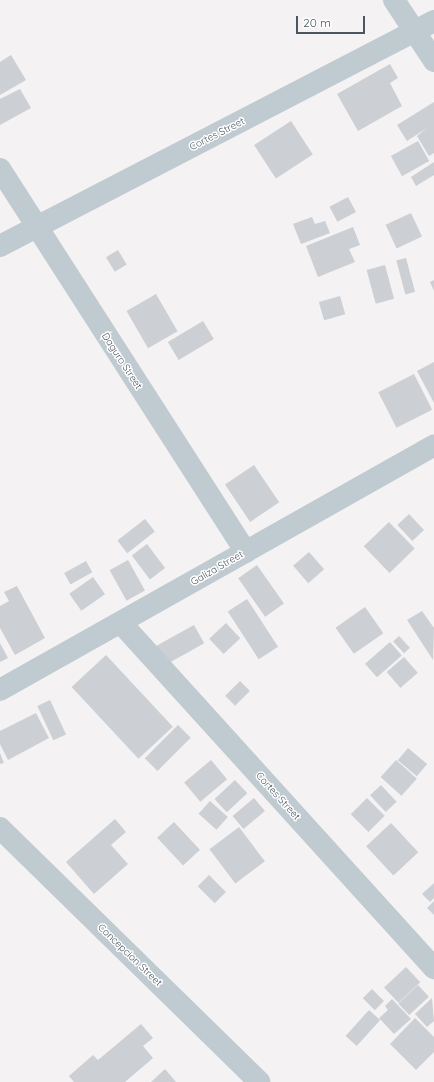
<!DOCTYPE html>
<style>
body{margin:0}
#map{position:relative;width:434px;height:1082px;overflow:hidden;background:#f4f2f2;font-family:Quicksand,sans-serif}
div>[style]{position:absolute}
.building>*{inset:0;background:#cccfd4;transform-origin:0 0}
.minor>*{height:22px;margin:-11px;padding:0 11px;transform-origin:11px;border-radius:11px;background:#c0cad1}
.tertiary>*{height:22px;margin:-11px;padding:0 11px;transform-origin:11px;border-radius:11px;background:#c0cad1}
span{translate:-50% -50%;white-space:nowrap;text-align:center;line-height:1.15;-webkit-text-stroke:3px #fff;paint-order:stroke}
.street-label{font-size:10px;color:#4a5660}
.scale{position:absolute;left:296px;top:16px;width:69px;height:18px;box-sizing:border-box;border:2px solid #4a5660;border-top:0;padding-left:5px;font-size:12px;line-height:14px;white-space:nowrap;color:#4a5660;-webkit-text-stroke:3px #fff;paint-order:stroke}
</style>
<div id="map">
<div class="building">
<i style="clip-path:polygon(11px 55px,26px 80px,0 95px,0 62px)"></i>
<i style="clip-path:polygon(390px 64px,398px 78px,390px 83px,402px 106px,358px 131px,337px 94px)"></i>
<i style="clip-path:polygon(20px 89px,31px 108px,0 125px,0 99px)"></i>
<i style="clip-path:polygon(434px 102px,434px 153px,429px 156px,417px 136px,427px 128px,407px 141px,397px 125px)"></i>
<i style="left:291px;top:121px;width:40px;height:44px;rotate:57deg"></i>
<i style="left:418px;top:141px;width:23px;height:31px;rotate:61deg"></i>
<i style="clip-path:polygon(434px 162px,434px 175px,416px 186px,411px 177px)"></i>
<i style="left:348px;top:197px;width:17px;height:21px;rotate:62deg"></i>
<i style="left:411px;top:213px;width:26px;height:28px;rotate:65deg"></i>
<i style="clip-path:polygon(312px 217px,315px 224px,325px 221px,330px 233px,301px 244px,293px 224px)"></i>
<i style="clip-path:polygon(353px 227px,360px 245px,349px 249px,355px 262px,318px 277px,306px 246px)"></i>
<i style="left:118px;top:250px;width:17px;height:14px;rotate:59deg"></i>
<i style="left:406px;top:258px;width:35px;height:10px;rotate:75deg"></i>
<i style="left:385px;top:265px;width:35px;height:19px;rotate:75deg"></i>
<i style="clip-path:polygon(434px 280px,434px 291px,430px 282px)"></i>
<i style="left:156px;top:294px;width:43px;height:34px;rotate:60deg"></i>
<i style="left:340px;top:296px;width:19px;height:22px;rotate:74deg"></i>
<i style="left:203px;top:321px;width:21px;height:41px;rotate:59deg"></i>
<i style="clip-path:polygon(434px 362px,434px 403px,417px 371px)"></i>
<i style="left:414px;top:374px;width:40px;height:40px;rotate:63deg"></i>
<i style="left:254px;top:465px;width:45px;height:35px;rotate:56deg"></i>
<i style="left:409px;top:514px;width:22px;height:16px;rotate:47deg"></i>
<i style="left:145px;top:519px;width:16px;height:35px;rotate:52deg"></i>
<i style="left:389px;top:522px;width:37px;height:35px;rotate:46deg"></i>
<i style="left:147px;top:544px;width:30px;height:19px;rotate:53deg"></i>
<i style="left:309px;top:552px;width:23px;height:21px;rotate:49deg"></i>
<i style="left:128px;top:560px;width:35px;height:21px;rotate:61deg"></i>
<i style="left:86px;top:561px;width:13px;height:25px;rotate:61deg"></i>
<i style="left:257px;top:565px;width:47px;height:23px;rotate:55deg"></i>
<i style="left:93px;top:577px;width:21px;height:29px;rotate:55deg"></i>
<i style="clip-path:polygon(17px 586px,45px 638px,15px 655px,0 628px,0 606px,9px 601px,4px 592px)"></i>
<i style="left:247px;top:599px;width:57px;height:23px;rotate:57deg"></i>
<i style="left:365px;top:607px;width:32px;height:36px;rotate:55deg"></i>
<i style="clip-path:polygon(422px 611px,434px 628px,433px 660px,407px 620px)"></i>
<i style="left:226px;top:623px;width:21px;height:23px;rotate:47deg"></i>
<i style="left:194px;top:625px;width:21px;height:48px;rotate:61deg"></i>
<i style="left:399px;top:636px;width:16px;height:8px;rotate:47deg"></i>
<i style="left:390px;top:642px;width:18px;height:33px;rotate:49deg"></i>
<i style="clip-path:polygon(0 643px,8px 658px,0 662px)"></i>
<i style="left:106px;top:655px;width:98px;height:47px;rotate:47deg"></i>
<i style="left:404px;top:657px;width:21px;height:23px;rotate:49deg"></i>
<i style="left:240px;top:681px;width:14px;height:21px;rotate:45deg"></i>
<i style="left:50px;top:700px;width:38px;height:14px;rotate:65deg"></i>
<i style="clip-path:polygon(36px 713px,49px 738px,8px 760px,0 744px,0 731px)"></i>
<i style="left:178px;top:725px;width:18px;height:47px;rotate:45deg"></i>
<i style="left:408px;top:748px;width:25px;height:16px;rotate:40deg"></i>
<i style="clip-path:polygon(0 753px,4px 763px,0 764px)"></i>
<i style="left:211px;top:760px;width:25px;height:35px;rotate:50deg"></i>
<i style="left:396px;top:760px;width:28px;height:23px;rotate:42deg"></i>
<i style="left:235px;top:780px;width:18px;height:28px;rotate:47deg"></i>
<i style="left:381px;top:785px;width:23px;height:15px;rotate:47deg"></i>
<i style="left:254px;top:798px;width:17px;height:28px;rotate:50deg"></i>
<i style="left:367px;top:798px;width:25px;height:23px;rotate:45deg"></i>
<i style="left:210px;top:801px;width:24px;height:17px;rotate:42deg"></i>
<i style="clip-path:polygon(115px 819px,126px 832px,111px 845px,128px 864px,94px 894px,66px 862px)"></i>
<i style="left:174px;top:822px;width:38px;height:23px;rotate:47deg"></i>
<i style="left:391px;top:823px;width:40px;height:34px;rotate:47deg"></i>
<i style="left:239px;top:827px;width:43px;height:37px;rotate:53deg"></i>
<i style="left:209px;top:875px;width:24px;height:16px;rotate:45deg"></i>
<i style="clip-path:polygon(434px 883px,434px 898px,430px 902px,422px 894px)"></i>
<i style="clip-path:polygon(434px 901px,434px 915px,427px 908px)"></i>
<i style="left:406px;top:967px;width:21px;height:30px;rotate:47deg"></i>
<i style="left:418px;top:985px;width:16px;height:27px;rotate:47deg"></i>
<i style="left:372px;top:989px;width:17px;height:13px;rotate:45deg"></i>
<i style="clip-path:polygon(432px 998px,434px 1021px,427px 1027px,415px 1014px)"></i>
<i style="clip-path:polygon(392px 999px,411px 1019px,394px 1034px,379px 1018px,388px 1010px,385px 1006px)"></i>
<i style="left:369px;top:1010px;width:15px;height:35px;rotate:42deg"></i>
<i style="clip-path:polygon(415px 1018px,434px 1037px,434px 1052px,416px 1070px,390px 1044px)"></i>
<i style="clip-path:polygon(141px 1024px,153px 1038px,143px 1046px,153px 1058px,125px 1082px,74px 1082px,69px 1076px,93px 1055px,98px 1060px)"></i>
<i style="clip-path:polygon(165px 1069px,176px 1082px,151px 1082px)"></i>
</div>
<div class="minor">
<i style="left:394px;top:0;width:73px;rotate:56.7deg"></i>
<i style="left:0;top:169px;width:455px;rotate:57.3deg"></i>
<i style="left:0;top:246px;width:489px;rotate:-27.4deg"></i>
<i style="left:121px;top:623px;width:466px;rotate:47.8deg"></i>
<i style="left:0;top:690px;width:498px;rotate:-29.4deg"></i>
</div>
<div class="tertiary">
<i style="left:0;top:828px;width:363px;rotate:44.4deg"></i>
</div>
<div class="street-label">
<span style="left:217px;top:134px;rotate:-27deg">Cortes Street</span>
<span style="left:122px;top:361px;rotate:57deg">Daguro Street</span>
<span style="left:217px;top:568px;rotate:-30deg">Galiza Street</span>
<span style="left:278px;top:796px;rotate:48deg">Cortes Street</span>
<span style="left:130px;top:955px;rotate:44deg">Concepcion Street</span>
</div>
<div class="scale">20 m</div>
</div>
